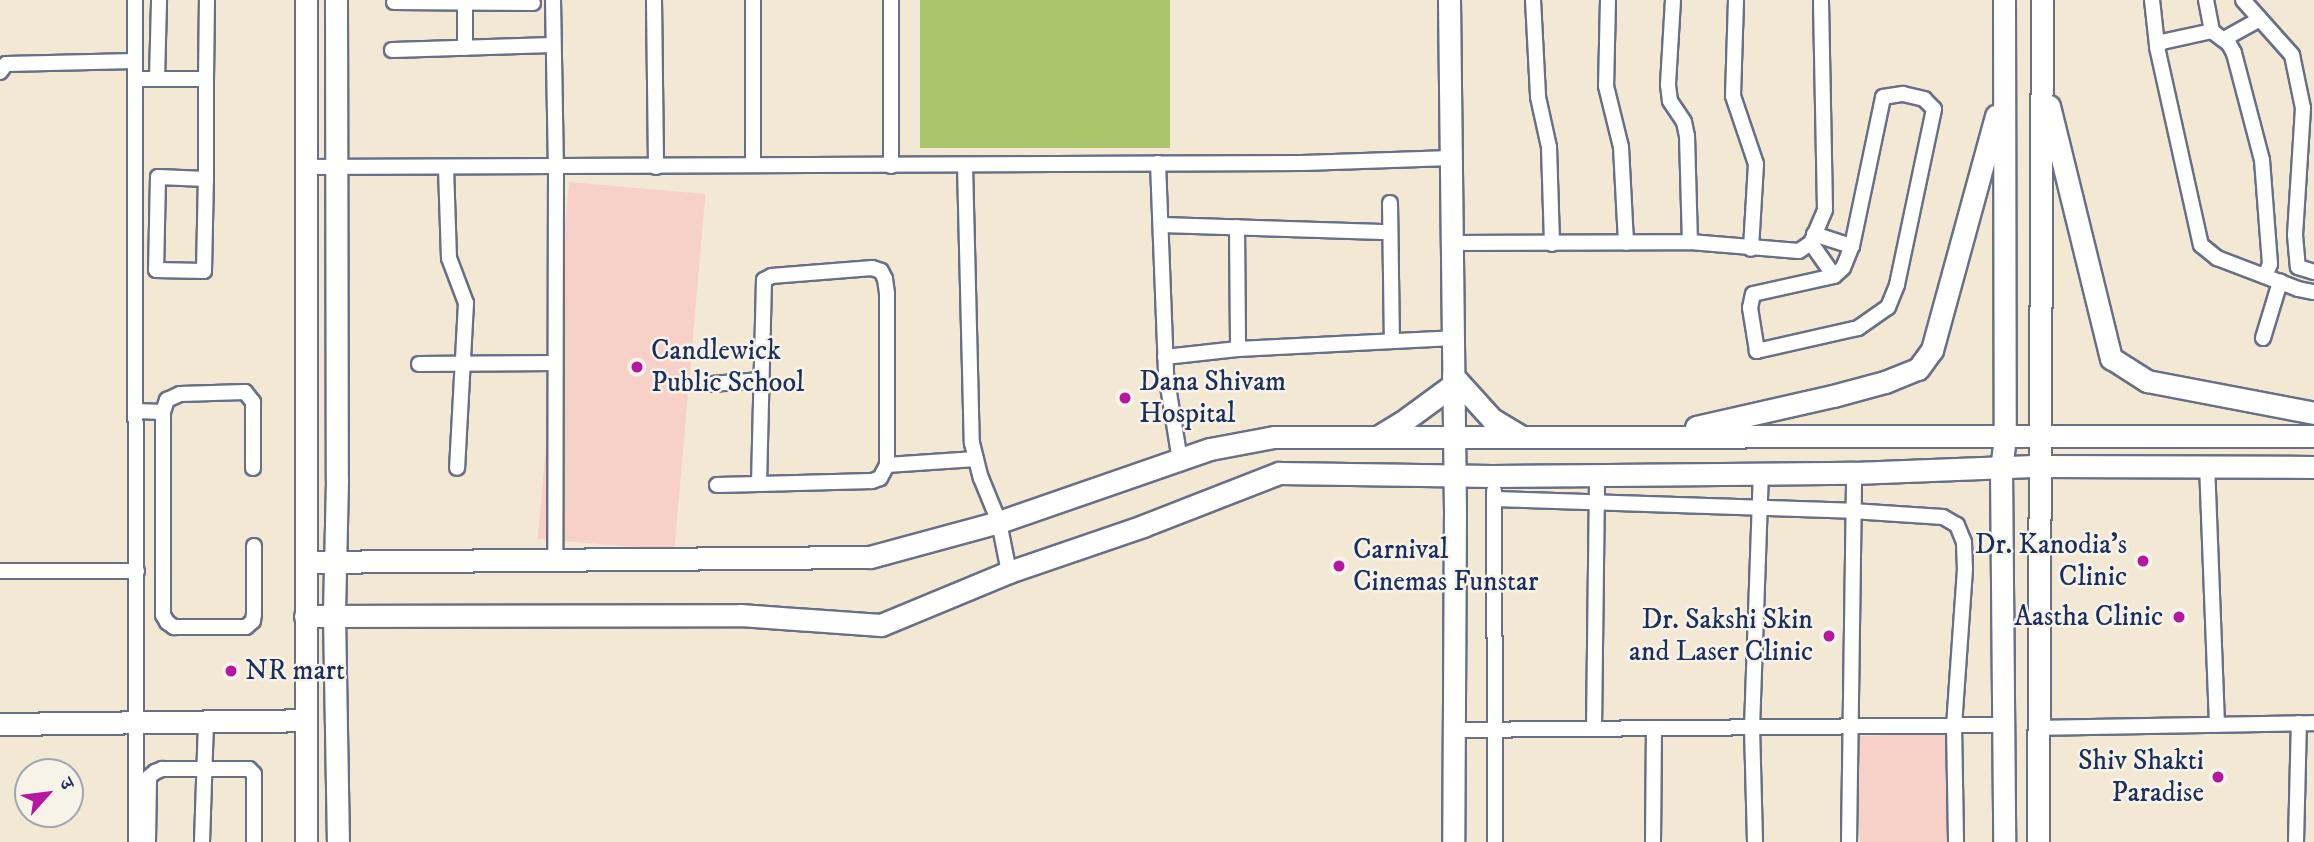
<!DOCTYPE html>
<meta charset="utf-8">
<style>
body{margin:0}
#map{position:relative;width:2314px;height:842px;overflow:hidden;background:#f3e8d3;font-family:"IM FELL DW Pica","Noto Serif Devanagari",serif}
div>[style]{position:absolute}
.built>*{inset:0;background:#f7d1c8;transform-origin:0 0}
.green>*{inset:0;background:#aac56b;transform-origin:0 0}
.roads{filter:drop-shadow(2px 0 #677087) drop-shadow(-2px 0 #677087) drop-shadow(0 2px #677087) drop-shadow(0 -2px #677087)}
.street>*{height:14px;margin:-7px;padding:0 7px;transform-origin:7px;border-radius:7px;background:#fff}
.secondary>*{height:21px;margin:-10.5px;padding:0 10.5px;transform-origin:10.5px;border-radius:10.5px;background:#fff}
.dots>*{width:19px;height:19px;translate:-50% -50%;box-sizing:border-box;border:4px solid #f7f3e8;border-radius:50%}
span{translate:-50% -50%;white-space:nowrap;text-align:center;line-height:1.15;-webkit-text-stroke:5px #f7f3e8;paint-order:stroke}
.poi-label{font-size:28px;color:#1b2f5e}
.left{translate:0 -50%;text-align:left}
.right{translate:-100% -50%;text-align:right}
.north{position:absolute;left:14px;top:758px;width:70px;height:70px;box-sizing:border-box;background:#f7f3e8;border:2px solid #9fa5b1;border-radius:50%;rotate:62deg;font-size:19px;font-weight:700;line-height:28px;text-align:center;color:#1b2f5e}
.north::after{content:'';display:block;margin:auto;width:24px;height:32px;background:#b5179e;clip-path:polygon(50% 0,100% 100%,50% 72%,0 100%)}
</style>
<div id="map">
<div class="built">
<i style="left:569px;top:182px;width:137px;height:358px;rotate:5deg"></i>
<i style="left:1946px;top:733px;width:109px;height:90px;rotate:88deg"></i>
</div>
<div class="green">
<i style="left:920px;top:0;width:250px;height:148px"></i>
</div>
<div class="roads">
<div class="street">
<i style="left:135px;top:0;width:842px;rotate:89.93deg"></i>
<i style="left:465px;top:0;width:48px;rotate:90deg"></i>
<i style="left:553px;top:0;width:166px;rotate:89deg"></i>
<i style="left:556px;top:166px;width:396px;rotate:90.1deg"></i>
<i style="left:654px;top:0;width:167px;rotate:89.3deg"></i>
<i style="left:1533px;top:0;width:97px;rotate:87deg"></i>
<i style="left:1538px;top:97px;width:51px;rotate:77.6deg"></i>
<i style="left:1549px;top:147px;width:97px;rotate:88.2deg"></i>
<i style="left:1608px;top:0;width:86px;rotate:91.3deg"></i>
<i style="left:1606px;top:86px;width:63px;rotate:76.2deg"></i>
<i style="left:1621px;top:147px;width:96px;rotate:87deg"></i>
<i style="left:1673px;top:0;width:85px;rotate:93.4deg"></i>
<i style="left:1668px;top:85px;width:16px;rotate:83deg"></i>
<i style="left:1670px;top:101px;width:25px;rotate:56deg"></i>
<i style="left:1684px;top:122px;width:14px;rotate:78deg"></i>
<i style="left:1687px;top:136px;width:106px;rotate:88.4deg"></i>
<i style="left:1736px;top:0;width:96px;rotate:91.8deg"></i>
<i style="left:1733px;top:96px;width:72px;rotate:71.3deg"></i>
<i style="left:1756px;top:164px;width:85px;rotate:93.4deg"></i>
<i style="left:2152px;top:0;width:45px;rotate:83.7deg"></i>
<i style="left:2206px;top:0;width:32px;rotate:79deg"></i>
<i style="left:2243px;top:0;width:74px;rotate:48.3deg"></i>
<i style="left:2292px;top:55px;width:54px;rotate:78.3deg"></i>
<i style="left:2303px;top:108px;width:127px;rotate:93.6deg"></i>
<i style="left:2295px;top:235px;width:32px;rotate:85deg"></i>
<i style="left:2298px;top:267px;width:17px;rotate:17deg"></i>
<i style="left:394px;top:2px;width:139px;rotate:0.4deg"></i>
<i style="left:2224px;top:39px;width:41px;rotate:-29.1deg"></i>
<i style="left:392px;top:50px;width:161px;rotate:-1.8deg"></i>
<i style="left:0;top:72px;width:10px;rotate:-53deg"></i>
<i style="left:6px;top:64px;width:129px;rotate:-1.3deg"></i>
<i style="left:135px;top:79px;width:71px"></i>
<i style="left:206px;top:79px;width:100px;rotate:90deg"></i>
<i style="left:206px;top:179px;width:48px;rotate:-177.6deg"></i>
<i style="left:158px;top:177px;width:93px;rotate:91.2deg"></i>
<i style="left:156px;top:270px;width:48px;rotate:1.2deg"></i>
<i style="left:204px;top:271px;width:92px;rotate:-88.8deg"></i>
<i style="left:157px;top:79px;width:79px;rotate:-88.5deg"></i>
<i style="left:206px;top:79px;width:79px;rotate:-89.3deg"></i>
<i style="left:1903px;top:94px;width:22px;rotate:13deg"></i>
<i style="left:1924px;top:99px;width:14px;rotate:45deg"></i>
<i style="left:1934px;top:109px;width:180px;rotate:101.9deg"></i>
<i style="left:1897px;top:285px;width:24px;rotate:112deg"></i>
<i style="left:1888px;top:307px;width:37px;rotate:145deg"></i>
<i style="left:1858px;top:328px;width:104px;rotate:167.2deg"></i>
<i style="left:1757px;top:351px;width:44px;rotate:-99.2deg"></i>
<i style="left:1750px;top:308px;width:14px;rotate:-78deg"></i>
<i style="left:1753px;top:294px;width:83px;rotate:-12.5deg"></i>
<i style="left:1834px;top:276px;width:12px;rotate:-42deg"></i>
<i style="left:1843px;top:268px;width:24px;rotate:-68deg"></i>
<i style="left:1852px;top:246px;width:152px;rotate:-78.2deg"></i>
<i style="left:1883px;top:97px;width:20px;rotate:-9deg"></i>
<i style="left:1158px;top:163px;width:211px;rotate:87.8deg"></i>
<i style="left:1166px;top:374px;width:87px;rotate:80.8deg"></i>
<i style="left:753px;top:164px;width:164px;rotate:-90deg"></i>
<i style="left:965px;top:165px;width:278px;rotate:88.6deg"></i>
<i style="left:972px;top:443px;width:36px;rotate:76deg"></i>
<i style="left:981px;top:478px;width:48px;rotate:67.8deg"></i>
<i style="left:999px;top:522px;width:51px;rotate:78.7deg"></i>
<i style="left:891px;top:166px;width:166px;rotate:-90deg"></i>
<i style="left:306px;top:167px;width:996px;rotate:-0.23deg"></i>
<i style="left:1302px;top:163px;width:149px;rotate:-1.9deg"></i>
<i style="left:446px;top:168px;width:90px;rotate:88.1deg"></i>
<i style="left:449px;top:258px;width:48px;rotate:69.3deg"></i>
<i style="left:466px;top:303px;width:165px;rotate:93.1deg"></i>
<i style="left:1390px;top:203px;width:138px;rotate:89.2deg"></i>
<i style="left:1162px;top:225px;width:228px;rotate:1.8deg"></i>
<i style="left:1237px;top:227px;width:122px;rotate:89.5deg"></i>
<i style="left:1238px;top:349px;width:215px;rotate:-2.9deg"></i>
<i style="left:1814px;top:234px;width:40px;rotate:18deg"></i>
<i style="left:1453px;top:243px;width:237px;rotate:-0.2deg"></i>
<i style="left:1690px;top:242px;width:109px;rotate:4.7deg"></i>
<i style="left:1799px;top:251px;width:14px;rotate:-34deg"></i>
<i style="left:1811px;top:243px;width:36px;rotate:-67deg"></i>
<i style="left:1825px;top:210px;width:210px;rotate:-91.1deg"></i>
<i style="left:1811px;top:243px;width:40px;rotate:55.1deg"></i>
<i style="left:872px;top:268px;width:9px;rotate:18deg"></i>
<i style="left:881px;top:271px;width:9px;rotate:63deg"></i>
<i style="left:885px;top:279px;width:15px;rotate:82deg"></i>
<i style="left:887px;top:294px;width:171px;rotate:90deg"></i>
<i style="left:887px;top:465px;width:15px;rotate:118deg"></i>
<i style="left:880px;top:478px;width:9px;rotate:159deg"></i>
<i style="left:872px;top:481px;width:113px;rotate:178.5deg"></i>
<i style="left:759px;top:484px;width:204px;rotate:-88.6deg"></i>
<i style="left:764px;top:280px;width:9px;rotate:-27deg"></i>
<i style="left:772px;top:276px;width:100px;rotate:-4.6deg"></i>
<i style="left:2265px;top:276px;width:13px;rotate:-67deg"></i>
<i style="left:2270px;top:264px;width:104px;rotate:-94.4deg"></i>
<i style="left:2262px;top:160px;width:111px;rotate:-104.7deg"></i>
<i style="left:2234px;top:53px;width:10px;rotate:-119deg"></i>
<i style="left:2229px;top:44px;width:21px;rotate:-143deg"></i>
<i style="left:2212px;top:31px;width:51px;rotate:167.6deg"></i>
<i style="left:2162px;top:42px;width:7px;rotate:135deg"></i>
<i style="left:2157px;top:47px;width:203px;rotate:77.5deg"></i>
<i style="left:2201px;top:245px;width:21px;rotate:39deg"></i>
<i style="left:2217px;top:258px;width:87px;rotate:20.9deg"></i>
<i style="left:2298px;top:289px;width:16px;rotate:11deg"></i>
<i style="left:2263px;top:338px;width:59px;rotate:-73.1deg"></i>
<i style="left:1165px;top:357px;width:73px;rotate:-6.3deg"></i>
<i style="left:419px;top:364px;width:136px;rotate:-0.4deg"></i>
<i style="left:712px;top:384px;width:49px;rotate:-4.7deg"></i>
<i style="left:136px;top:411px;width:27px;rotate:2deg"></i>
<i style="left:163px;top:412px;width:13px;rotate:-72deg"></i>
<i style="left:167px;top:400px;width:14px;rotate:-25deg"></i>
<i style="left:180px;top:394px;width:65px;rotate:-1.8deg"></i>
<i style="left:245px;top:392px;width:13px;rotate:51deg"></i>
<i style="left:253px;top:402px;width:66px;rotate:90deg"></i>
<i style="left:163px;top:412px;width:203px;rotate:90deg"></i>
<i style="left:163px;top:615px;width:8px;rotate:60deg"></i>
<i style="left:167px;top:622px;width:9px;rotate:36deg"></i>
<i style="left:174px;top:627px;width:72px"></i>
<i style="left:246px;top:627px;width:9px;rotate:-41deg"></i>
<i style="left:253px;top:621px;width:7px;rotate:-82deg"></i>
<i style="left:254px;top:614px;width:68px;rotate:-90deg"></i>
<i style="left:2207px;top:464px;width:261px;rotate:87.8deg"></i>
<i style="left:887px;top:465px;width:89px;rotate:-3.9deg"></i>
<i style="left:717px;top:485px;width:42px;rotate:-1.4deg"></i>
<i style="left:1494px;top:491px;width:351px;rotate:89.8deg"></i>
<i style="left:1495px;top:499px;width:357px;rotate:1.9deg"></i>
<i style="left:1852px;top:511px;width:91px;rotate:3.8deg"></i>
<i style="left:1943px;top:517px;width:16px;rotate:30deg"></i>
<i style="left:1957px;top:525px;width:18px;rotate:68deg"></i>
<i style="left:1964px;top:542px;width:27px;rotate:88deg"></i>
<i style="left:1965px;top:569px;width:156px;rotate:94deg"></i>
<i style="left:1954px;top:725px;width:117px;rotate:89deg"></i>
<i style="left:0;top:571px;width:137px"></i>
<i style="left:2039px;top:728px;width:275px;rotate:-1deg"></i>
<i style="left:1594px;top:729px;width:254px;rotate:-89.3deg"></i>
<i style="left:1456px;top:730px;width:548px;rotate:-0.52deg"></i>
<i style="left:148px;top:842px;width:65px;rotate:-89.1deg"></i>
<i style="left:149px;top:777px;width:8px;rotate:-40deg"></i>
<i style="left:155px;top:772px;width:8px;rotate:-23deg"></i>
<i style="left:162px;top:769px;width:87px"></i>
<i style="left:249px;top:769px;width:7px;rotate:45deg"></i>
<i style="left:254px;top:774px;width:68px;rotate:90deg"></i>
<i style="left:202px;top:842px;width:120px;rotate:-88.1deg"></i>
<i style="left:1653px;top:842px;width:114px;rotate:-89.5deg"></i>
<i style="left:1755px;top:842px;width:114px;rotate:-91.5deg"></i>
<i style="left:1752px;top:728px;width:255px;rotate:-88deg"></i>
<i style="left:1849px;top:842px;width:369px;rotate:-89.2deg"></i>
<i style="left:2296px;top:842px;width:119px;rotate:-88.6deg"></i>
</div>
<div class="secondary">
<i style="left:336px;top:0;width:480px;rotate:89.9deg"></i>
<i style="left:337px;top:480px;width:135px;rotate:91.3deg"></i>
<i style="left:334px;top:615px;width:227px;rotate:89deg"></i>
<i style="left:1449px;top:0;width:510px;rotate:89.33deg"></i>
<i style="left:1455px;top:510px;width:332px;rotate:90.3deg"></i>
<i style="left:2004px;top:0;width:437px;rotate:89.9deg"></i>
<i style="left:2005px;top:437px;width:31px;rotate:97deg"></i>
<i style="left:2001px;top:468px;width:374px;rotate:89.5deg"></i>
<i style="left:2049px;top:106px;width:260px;rotate:76.2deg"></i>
<i style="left:2111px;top:358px;width:43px;rotate:32.6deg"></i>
<i style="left:2147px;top:381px;width:170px;rotate:10.8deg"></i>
<i style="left:1453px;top:376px;width:58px;rotate:47.8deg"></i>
<i style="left:1492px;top:419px;width:35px;rotate:31deg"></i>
<i style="left:1696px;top:427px;width:140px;rotate:-12.8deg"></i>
<i style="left:1833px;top:396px;width:54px;rotate:-15.1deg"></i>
<i style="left:1885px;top:382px;width:35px;rotate:-22deg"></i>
<i style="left:1918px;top:369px;width:24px;rotate:-54deg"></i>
<i style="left:1932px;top:350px;width:243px;rotate:-74.7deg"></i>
<i style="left:1379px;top:436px;width:26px;rotate:-31deg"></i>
<i style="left:1401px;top:423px;width:66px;rotate:-36.3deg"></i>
<i style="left:306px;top:562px;width:564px;rotate:-0.51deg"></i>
<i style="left:870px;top:557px;width:134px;rotate:-15.2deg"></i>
<i style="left:999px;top:522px;width:223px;rotate:-19.1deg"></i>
<i style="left:1210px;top:449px;width:65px;rotate:-10.6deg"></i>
<i style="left:1274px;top:437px;width:1040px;rotate:-0.06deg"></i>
<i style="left:305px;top:616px;width:435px;rotate:-0.1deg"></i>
<i style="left:740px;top:615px;width:141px;rotate:4.1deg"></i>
<i style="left:881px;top:625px;width:139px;rotate:-22.5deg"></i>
<i style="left:1009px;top:572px;width:142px;rotate:-18.9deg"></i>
<i style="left:1143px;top:526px;width:146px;rotate:-21.3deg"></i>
<i style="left:1279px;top:473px;width:213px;rotate:0.8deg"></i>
<i style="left:1492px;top:476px;width:362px;rotate:-0.5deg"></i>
<i style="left:1854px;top:473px;width:186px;rotate:-2.2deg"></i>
<i style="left:2040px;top:466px;width:274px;rotate:0.2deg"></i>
<i style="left:0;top:724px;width:306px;rotate:-0.7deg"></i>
<i style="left:306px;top:842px;width:842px;rotate:-90deg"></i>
<i style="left:2038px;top:842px;width:842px;rotate:-89.73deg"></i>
</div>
</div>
<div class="dots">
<i style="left:637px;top:367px;background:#b5179e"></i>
<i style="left:1125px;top:398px;background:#b5179e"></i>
<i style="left:2143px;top:561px;background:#b5179e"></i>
<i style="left:1339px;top:566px;background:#b5179e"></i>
<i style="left:2179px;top:617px;background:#b5179e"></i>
<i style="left:1829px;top:636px;background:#b5179e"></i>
<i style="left:231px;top:671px;background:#b5179e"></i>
<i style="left:2218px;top:777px;background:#b5179e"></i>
</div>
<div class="poi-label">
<span class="left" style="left:651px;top:367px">Candlewick<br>Public School</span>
<span class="left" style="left:1139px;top:398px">Dana Shivam<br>Hospital</span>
<span class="right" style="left:2127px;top:561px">Dr. Kanodia's<br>Clinic</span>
<span class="left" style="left:1353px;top:566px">Carnival<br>Cinemas Funstar</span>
<span class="right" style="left:2163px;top:617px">Aastha Clinic</span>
<span class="right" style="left:1813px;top:636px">Dr. Sakshi Skin<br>and Laser Clinic</span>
<span class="left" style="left:245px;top:671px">NR mart</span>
<span class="right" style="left:2204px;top:777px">Shiv Shakti<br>Paradise</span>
</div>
<div class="north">उ</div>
</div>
